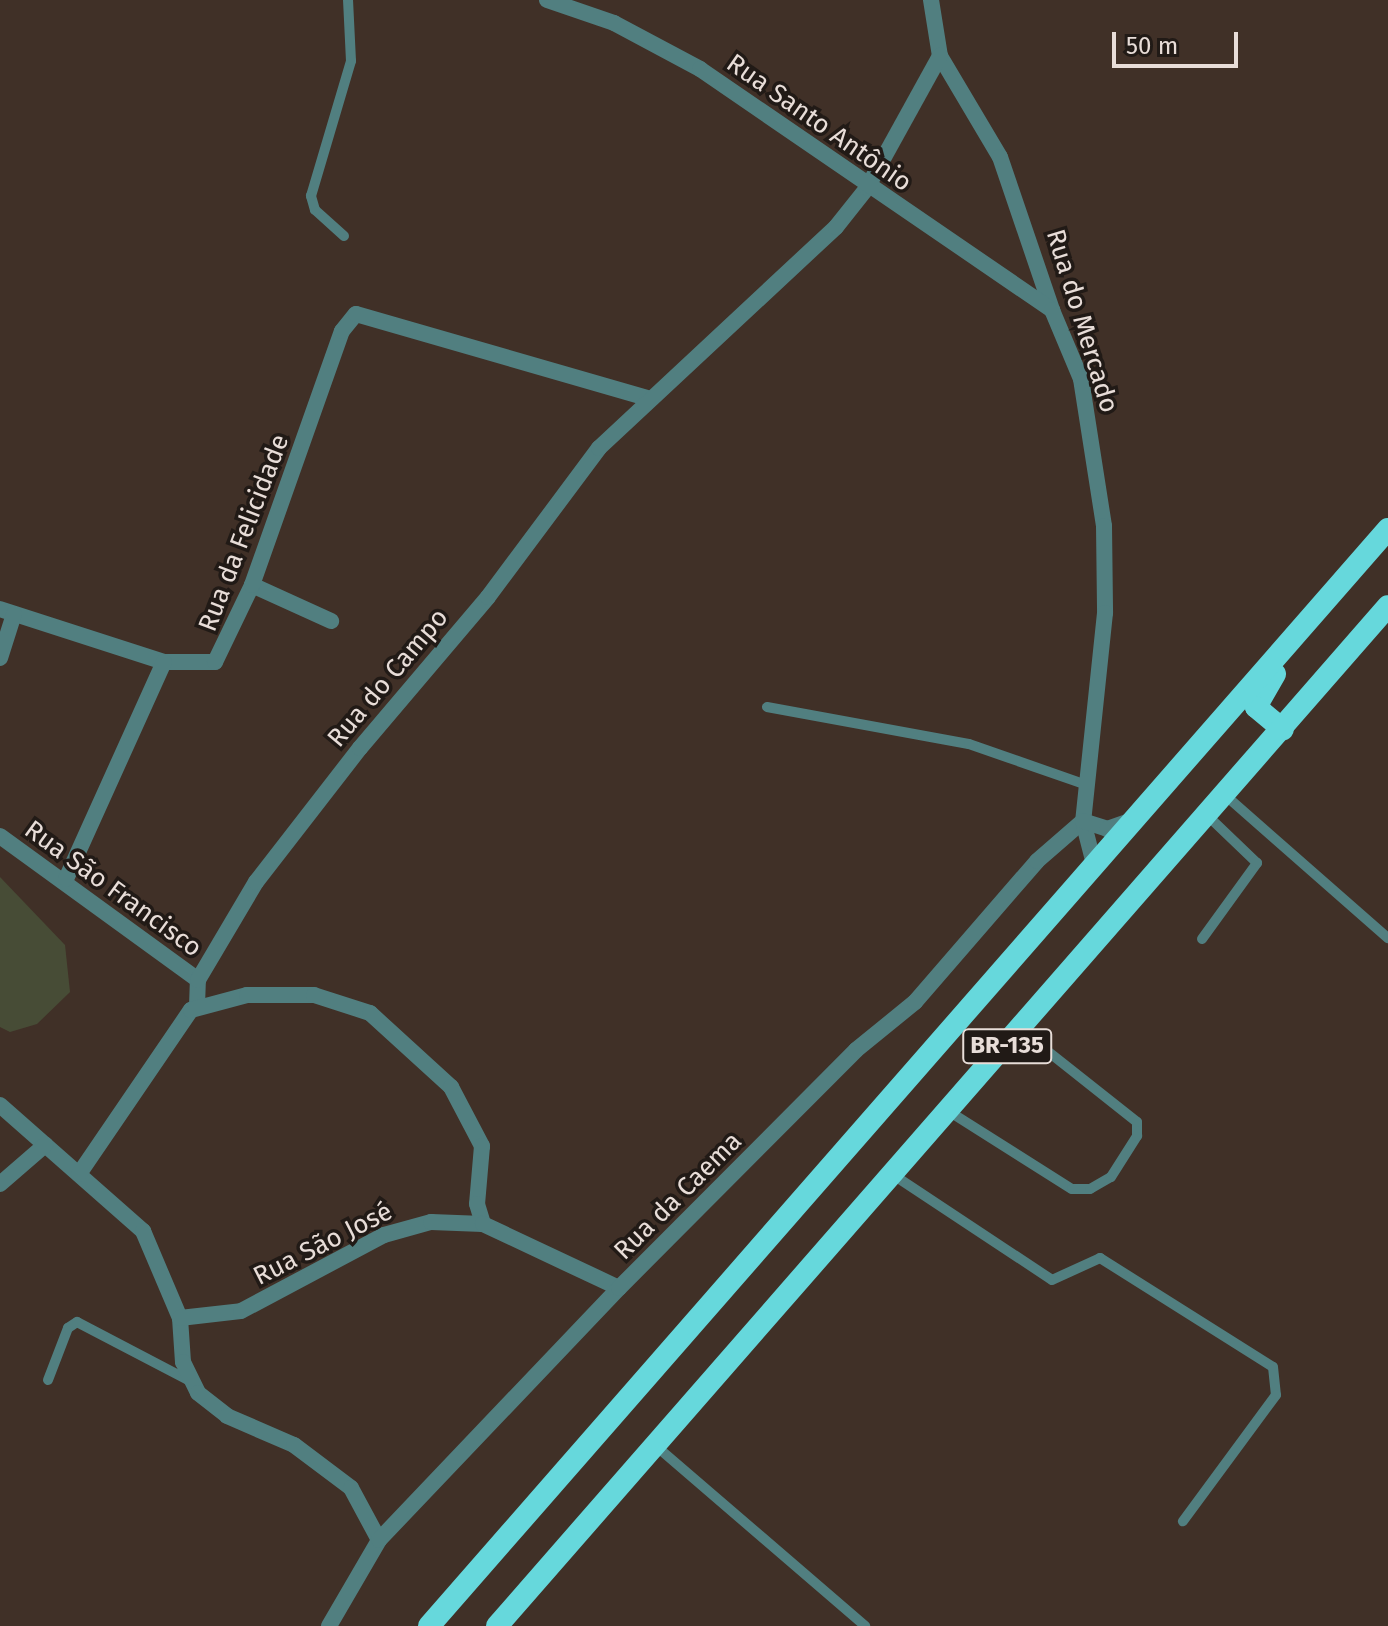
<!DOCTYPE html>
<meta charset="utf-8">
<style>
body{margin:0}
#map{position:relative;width:1388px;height:1626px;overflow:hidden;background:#403027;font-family:"Fira Sans",sans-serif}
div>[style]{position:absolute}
.green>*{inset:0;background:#474c36}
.service>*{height:10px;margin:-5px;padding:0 5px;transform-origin:5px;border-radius:5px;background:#517f80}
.minor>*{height:16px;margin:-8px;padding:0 8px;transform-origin:8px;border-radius:8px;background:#517f80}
.tertiary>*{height:16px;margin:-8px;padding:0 8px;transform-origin:8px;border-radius:8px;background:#517f80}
.trunk>*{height:22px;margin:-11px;padding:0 11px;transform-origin:11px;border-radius:11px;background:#66d8dc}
span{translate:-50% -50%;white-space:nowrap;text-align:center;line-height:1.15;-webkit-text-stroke:7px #211a16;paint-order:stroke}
.shield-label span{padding:2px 6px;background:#211a16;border:2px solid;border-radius:6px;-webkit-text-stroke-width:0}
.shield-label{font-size:24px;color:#e8ddd8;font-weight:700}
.street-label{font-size:26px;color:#e8ddd8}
.scale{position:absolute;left:1112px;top:32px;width:126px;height:36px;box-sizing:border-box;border:4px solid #e8ddd8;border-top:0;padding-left:10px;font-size:24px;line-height:28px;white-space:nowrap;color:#e8ddd8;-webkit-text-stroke:6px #211a16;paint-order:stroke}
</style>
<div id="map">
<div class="green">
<i style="clip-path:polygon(0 877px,65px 945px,70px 992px,37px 1024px,10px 1032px,0 1027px)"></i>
</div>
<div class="service">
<i style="left:344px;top:236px;width:39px;rotate:-138deg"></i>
<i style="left:315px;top:210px;width:15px;rotate:-106deg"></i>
<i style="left:311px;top:196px;width:141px;rotate:-73.5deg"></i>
<i style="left:351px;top:61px;width:61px;rotate:-92.8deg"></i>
<i style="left:767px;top:707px;width:205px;rotate:10.4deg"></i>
<i style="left:969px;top:744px;width:125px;rotate:19.2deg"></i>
<i style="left:1225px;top:795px;width:217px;rotate:41.3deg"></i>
<i style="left:1202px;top:939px;width:94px;rotate:-54.1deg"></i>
<i style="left:1257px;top:863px;width:69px;rotate:-136.2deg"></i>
<i style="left:950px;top:1112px;width:144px;rotate:32.3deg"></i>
<i style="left:1072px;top:1189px;width:18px"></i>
<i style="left:1090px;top:1189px;width:24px;rotate:-30deg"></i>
<i style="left:1111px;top:1177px;width:49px;rotate:-57.6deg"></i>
<i style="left:1137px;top:1136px;width:14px;rotate:-90deg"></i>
<i style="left:1137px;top:1122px;width:148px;rotate:-141.6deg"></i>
<i style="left:895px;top:1176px;width:188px;rotate:33.5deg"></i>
<i style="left:1052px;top:1280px;width:53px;rotate:-24.6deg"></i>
<i style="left:1100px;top:1258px;width:204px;rotate:32.2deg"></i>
<i style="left:1273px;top:1367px;width:28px;rotate:84deg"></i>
<i style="left:1276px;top:1395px;width:157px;rotate:126.4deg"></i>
<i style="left:48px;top:1380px;width:56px;rotate:-69deg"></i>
<i style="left:68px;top:1328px;width:11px;rotate:-34deg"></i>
<i style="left:77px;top:1322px;width:125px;rotate:27.6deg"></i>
<i style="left:656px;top:1446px;width:276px;rotate:40.7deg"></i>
</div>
<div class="minor">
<i style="left:931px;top:0;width:57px;rotate:80.9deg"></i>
<i style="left:940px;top:56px;width:117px;rotate:59.3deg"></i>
<i style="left:1000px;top:157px;width:162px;rotate:71.2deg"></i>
<i style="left:252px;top:585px;width:87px;rotate:24.5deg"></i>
<i style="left:0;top:609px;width:172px;rotate:17.9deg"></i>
<i style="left:164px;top:662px;width:51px"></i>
<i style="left:215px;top:662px;width:85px;rotate:-64.3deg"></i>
<i style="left:252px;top:585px;width:269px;rotate:-70.5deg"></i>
<i style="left:342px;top:331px;width:22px;rotate:-51deg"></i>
<i style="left:356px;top:314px;width:303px;rotate:16.1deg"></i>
<i style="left:0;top:658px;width:46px;rotate:-72.3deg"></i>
<i style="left:0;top:836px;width:245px;rotate:36deg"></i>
<i style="left:66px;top:879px;width:238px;rotate:-65.7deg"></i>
<i style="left:197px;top:1006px;width:26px;rotate:-88deg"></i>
<i style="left:198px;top:980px;width:114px;rotate:-59.4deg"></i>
<i style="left:256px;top:882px;width:170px;rotate:-52.2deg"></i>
<i style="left:360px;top:748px;width:198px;rotate:-49.7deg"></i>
<i style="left:488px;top:597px;width:186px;rotate:-53.3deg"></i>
<i style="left:599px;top:448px;width:324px;rotate:-43deg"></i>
<i style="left:836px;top:227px;width:50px;rotate:-51.5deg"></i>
<i style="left:867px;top:188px;width:151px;rotate:-61.1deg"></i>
<i style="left:0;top:1105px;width:191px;rotate:41.4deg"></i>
<i style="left:143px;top:1231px;width:95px;rotate:67deg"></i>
<i style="left:180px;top:1318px;width:44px;rotate:86.1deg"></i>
<i style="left:183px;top:1362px;width:34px;rotate:64deg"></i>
<i style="left:198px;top:1393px;width:37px;rotate:38deg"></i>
<i style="left:227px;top:1416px;width:73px;rotate:23.4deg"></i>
<i style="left:294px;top:1445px;width:71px;rotate:37deg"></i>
<i style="left:351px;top:1488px;width:59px;rotate:61.7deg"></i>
<i style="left:79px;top:1174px;width:199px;rotate:-55.7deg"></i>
<i style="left:191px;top:1010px;width:58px;rotate:-15deg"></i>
<i style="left:247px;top:995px;width:67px"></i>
<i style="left:314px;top:995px;width:59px;rotate:17.8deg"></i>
<i style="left:370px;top:1013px;width:110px;rotate:42.4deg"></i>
<i style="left:451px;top:1087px;width:67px;rotate:62.3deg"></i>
<i style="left:482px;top:1146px;width:58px;rotate:94.9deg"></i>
<i style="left:477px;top:1204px;width:21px;rotate:73deg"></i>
<i style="left:0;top:1184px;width:60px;rotate:-40.9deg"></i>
<i style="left:180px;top:1318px;width:61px;rotate:-6.5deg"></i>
<i style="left:241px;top:1311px;width:162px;rotate:-28deg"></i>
<i style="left:384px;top:1235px;width:49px;rotate:-15.5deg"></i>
<i style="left:431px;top:1222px;width:52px;rotate:2.2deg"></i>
<i style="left:483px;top:1224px;width:150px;rotate:25.2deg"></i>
<i style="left:329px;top:1626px;width:99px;rotate:-59.8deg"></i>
<i style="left:379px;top:1540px;width:348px;rotate:-46.4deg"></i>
<i style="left:619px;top:1288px;width:336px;rotate:-45.1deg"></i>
<i style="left:856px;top:1050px;width:76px;rotate:-39.1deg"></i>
<i style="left:915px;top:1002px;width:186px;rotate:-49.1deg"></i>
<i style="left:1037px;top:861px;width:61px;rotate:-41deg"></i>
</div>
<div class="tertiary">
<i style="left:547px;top:0;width:71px;rotate:18.9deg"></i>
<i style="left:614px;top:23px;width:98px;rotate:28.1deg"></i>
<i style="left:700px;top:69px;width:427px;rotate:34.4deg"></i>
<i style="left:1052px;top:310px;width:75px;rotate:67.2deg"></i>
<i style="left:1081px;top:379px;width:149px;rotate:81.1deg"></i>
<i style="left:1104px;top:526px;width:87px;rotate:89.3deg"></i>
<i style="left:1105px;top:613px;width:209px;rotate:96deg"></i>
<i style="left:1083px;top:821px;width:44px;rotate:75.7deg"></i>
<i style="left:1083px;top:821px;width:25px;rotate:18deg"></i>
<i style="left:1107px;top:829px;width:24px;rotate:-19deg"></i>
</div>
<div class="trunk">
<i style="left:1275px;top:674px;width:38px;rotate:120deg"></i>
<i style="left:1256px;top:707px;width:35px;rotate:40deg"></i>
<i style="left:429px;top:1626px;width:1457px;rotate:-48.84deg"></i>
<i style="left:497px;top:1626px;width:1354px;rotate:-48.86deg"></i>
</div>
<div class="shield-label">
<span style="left:1007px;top:1046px">BR-135</span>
</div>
<div class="street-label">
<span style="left:819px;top:123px;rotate:35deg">Rua Santo Antônio</span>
<span style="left:1082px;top:321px;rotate:73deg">Rua do Mercado</span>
<span style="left:244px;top:533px;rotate:-69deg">Rua da Felicidade</span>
<span style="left:388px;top:678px;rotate:-50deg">Rua do Campo</span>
<span style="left:113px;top:889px;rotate:36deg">Rua São Francisco</span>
<span style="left:678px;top:1196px;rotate:-45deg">Rua da Caema</span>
<span style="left:323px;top:1244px;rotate:-27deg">Rua São José</span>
</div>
<div class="scale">50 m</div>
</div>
